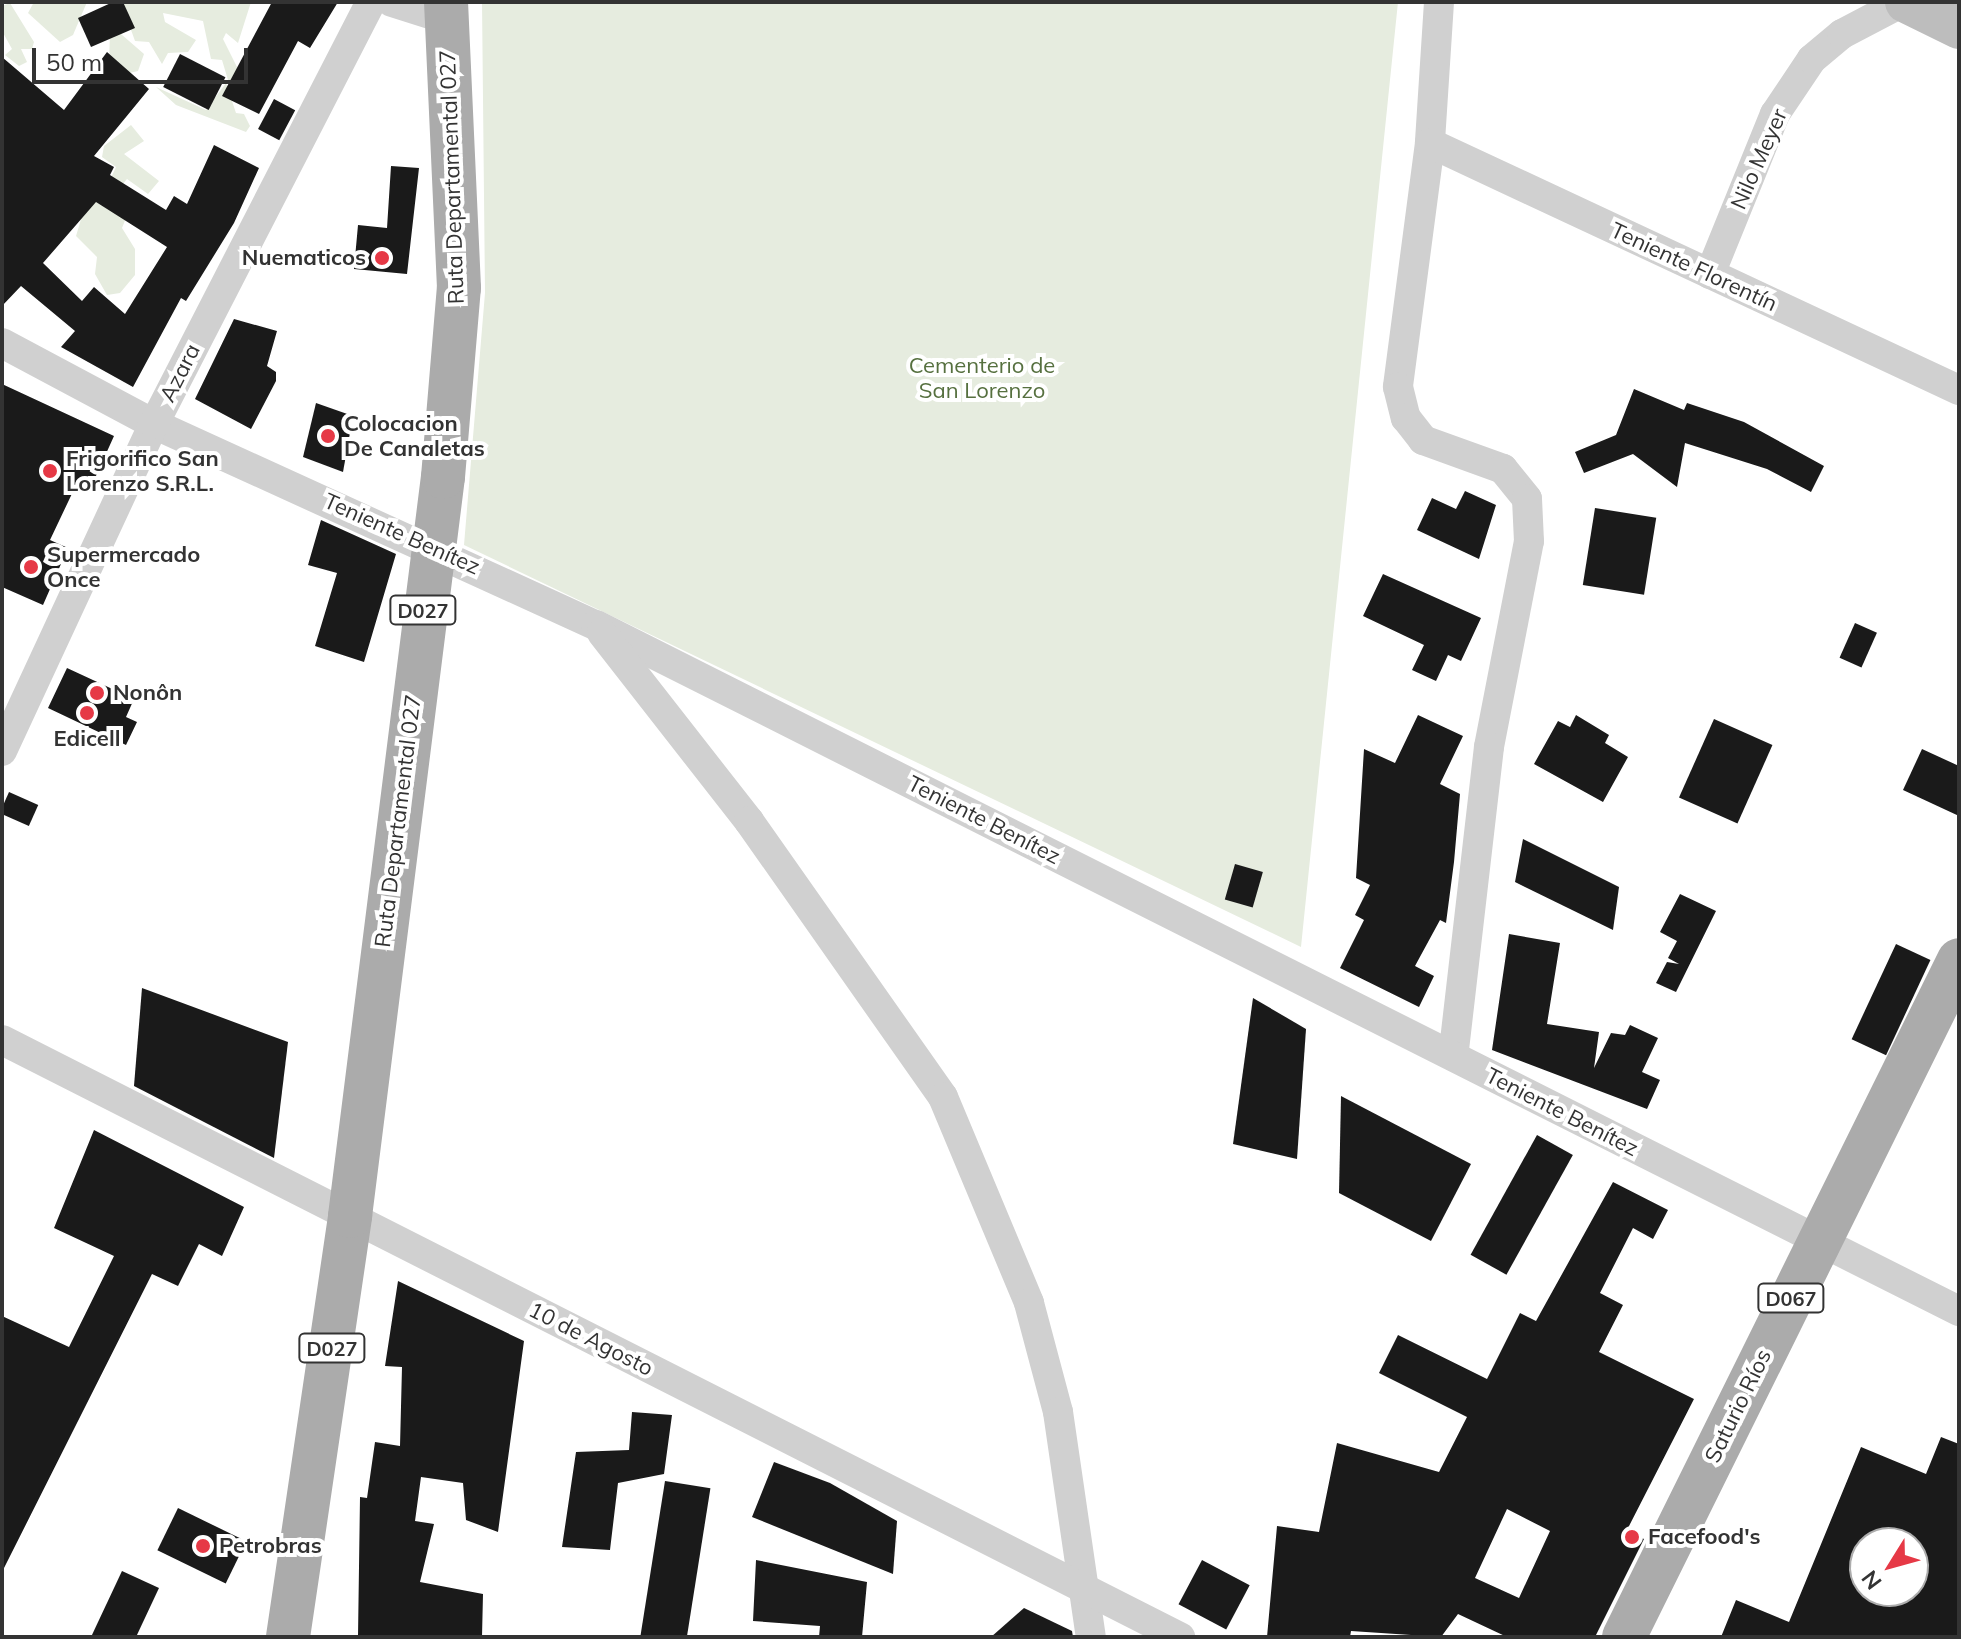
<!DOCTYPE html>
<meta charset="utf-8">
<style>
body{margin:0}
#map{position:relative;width:1961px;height:1639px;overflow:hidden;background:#fff;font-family:Mulish,sans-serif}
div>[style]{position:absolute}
.green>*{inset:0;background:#e6ecdf}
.building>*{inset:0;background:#1a1a1a;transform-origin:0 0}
.street>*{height:30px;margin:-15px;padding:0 15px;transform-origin:15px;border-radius:15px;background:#d0d0d0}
.secondary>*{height:42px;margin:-21px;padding:0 21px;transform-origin:21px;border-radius:21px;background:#bdbdbd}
.primary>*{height:44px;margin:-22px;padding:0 22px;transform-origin:22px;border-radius:22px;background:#ababab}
.dots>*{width:22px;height:22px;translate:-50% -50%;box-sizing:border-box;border:4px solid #fff;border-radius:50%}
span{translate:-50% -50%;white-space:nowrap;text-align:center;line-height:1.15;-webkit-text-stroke:8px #fff;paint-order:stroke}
.shield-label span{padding:2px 6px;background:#fff;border:2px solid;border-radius:6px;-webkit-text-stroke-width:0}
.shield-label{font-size:20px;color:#333;font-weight:700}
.street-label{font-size:22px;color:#333}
.poi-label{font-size:22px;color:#333;font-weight:700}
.right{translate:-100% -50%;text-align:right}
.left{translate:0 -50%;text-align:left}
.park-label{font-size:22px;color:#56703f}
.frame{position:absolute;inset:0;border:4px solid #333;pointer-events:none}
.north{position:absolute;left:1849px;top:1527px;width:80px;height:80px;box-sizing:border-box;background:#fff;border:2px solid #adadad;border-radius:50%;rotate:233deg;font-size:22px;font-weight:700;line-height:32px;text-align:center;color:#333}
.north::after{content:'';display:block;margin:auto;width:28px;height:36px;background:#e63946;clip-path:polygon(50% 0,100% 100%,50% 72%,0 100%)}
.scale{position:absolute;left:32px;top:48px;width:216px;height:36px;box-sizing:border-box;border:4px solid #333;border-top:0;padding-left:10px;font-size:24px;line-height:28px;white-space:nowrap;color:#333;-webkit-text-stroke:6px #fff;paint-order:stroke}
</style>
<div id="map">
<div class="green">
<i style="clip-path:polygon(34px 2px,87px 2px,73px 35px,60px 42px,28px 13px)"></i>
<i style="clip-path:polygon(121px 2px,251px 2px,238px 43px,226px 33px,223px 39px,246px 85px,228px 80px,222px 60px,211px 59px,203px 21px,163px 13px,165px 22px,196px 40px,188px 52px,168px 53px,162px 64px,149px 42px,135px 41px)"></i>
<i style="clip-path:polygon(482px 2px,1398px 2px,1301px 947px,464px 545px,485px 293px)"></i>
<i style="clip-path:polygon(10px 3px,34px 42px,32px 49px,21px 49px,27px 62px,19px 66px,5px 55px,12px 49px,2px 31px,2px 6px)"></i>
<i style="clip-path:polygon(110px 34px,121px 34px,144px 54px,138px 71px,125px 74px,109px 60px)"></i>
<i style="clip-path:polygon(226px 83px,236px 113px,244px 114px,250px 126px,246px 132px,176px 105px,156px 87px,206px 110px)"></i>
<i style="clip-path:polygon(131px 125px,144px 141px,124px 154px,159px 181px,148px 194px,127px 179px,117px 191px,108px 184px,116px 167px,102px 157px,104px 146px)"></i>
<i style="clip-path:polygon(88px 196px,126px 218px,122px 228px,135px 249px,135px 275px,120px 293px,107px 295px,95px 274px,97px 257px,76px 236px)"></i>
</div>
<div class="building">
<i style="clip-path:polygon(113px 2px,123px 2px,135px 28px,91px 47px,78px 18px)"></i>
<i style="clip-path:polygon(272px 2px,338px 2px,310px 48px,298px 41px,259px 114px,222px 96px)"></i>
<i style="clip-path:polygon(evenodd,107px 52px,149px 89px,94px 156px,114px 167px,110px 175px,166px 210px,174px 196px,187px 204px,214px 145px,259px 168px,234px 223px,186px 301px,181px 298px,133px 387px,61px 347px,75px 331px,21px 286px,2px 306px,2px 57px,64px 110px,107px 52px,96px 202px,167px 247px,125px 314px,94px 287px,82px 301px,43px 263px,96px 202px)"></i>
<i style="left:180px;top:54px;width:51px;height:37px;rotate:27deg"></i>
<i style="left:274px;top:99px;width:24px;height:34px;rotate:28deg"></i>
<i style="clip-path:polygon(391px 166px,419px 168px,407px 274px,354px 269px,358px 225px,387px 228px)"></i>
<i style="clip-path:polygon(234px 319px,277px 331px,267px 366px,276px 372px,276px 381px,251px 429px,195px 399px)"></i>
<i style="clip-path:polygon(2px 384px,114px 436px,91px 487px,78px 481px,50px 540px,68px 548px,43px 605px,2px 587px)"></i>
<i style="clip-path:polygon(1634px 389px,1684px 410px,1687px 403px,1744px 422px,1824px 466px,1811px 492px,1767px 469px,1685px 443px,1677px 487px,1633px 454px,1584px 473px,1575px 452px,1616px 435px)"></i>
<i style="clip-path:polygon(316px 403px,353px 416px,343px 472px,303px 457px)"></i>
<i style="clip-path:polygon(1465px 491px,1496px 505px,1479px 559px,1417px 530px,1432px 498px,1456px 509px)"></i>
<i style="left:1595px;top:508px;width:62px;height:78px;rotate:9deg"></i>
<i style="clip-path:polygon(321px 520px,396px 554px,364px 662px,315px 646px,337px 573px,308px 565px)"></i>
<i style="clip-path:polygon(1383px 574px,1481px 618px,1461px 661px,1448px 655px,1436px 681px,1412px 670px,1424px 645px,1363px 616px)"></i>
<i style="left:1855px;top:623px;width:24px;height:38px;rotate:24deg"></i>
<i style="clip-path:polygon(67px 668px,134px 699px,126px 717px,137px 722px,126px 745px,48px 708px)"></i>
<i style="clip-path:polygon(1418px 715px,1463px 736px,1440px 784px,1460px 794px,1454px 862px,1446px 923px,1440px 920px,1415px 966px,1434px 976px,1419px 1007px,1340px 968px,1364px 920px,1355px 915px,1370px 885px,1356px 878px,1364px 749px,1395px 763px)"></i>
<i style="clip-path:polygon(1576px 715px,1609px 735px,1605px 743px,1628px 757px,1603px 802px,1534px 764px,1558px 721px,1570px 727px)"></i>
<i style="left:1714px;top:719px;width:64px;height:86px;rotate:24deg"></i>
<i style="clip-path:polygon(1922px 749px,1959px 766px,1959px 816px,1903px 790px)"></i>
<i style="left:9px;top:792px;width:32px;height:23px;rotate:24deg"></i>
<i style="clip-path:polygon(1523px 839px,1619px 887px,1613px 930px,1515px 882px)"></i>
<i style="left:1235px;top:864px;width:29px;height:37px;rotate:16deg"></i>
<i style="clip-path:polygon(1680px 894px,1716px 911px,1676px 992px,1656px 983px,1667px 962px,1679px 964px,1668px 958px,1677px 941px,1660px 932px)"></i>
<i style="clip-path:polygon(1509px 934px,1560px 943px,1547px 1024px,1599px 1032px,1594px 1068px,1611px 1033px,1625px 1035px,1630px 1025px,1658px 1038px,1642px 1072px,1660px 1080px,1647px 1109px,1492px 1050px)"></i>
<i style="left:1896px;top:944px;width:38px;height:105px;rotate:25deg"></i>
<i style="clip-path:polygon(142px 988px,288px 1042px,274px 1158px,134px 1086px)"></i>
<i style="clip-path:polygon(1253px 998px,1306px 1029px,1297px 1159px,1233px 1144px)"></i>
<i style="clip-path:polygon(1341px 1096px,1471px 1164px,1431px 1241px,1339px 1193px)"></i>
<i style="clip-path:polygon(94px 1130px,244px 1207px,222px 1256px,199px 1244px,178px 1286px,152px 1274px,2px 1572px,2px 1316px,69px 1347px,114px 1256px,54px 1228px)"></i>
<i style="left:1537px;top:1135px;width:41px;height:137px;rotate:29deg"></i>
<i style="clip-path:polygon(evenodd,1613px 1182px,1668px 1210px,1653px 1239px,1633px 1228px,1600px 1293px,1623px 1305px,1599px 1352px,1694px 1399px,1627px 1530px,1644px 1539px,1595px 1637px,1507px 1637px,1458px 1614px,1441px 1637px,1351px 1631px,1350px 1637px,1267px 1637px,1277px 1526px,1319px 1532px,1337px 1443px,1439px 1472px,1467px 1417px,1379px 1373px,1398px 1335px,1487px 1379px,1520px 1313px,1536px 1321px,1613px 1182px,1507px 1509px,1550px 1531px,1519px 1598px,1475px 1578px,1507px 1509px)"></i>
<i style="clip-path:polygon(398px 1281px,524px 1341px,498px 1532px,466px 1520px,463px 1483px,421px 1477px,415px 1521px,434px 1524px,420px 1582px,483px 1594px,482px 1637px,358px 1637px,360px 1497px,367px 1498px,375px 1442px,400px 1446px,402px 1367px,385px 1366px)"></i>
<i style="clip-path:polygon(632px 1412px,672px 1415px,664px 1474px,618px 1483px,610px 1550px,562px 1547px,576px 1452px,629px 1450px)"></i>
<i style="clip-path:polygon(evenodd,1941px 1437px,1959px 1444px,1959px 1637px,1721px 1637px,1736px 1600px,1789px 1622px,1861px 1447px,1926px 1474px,1941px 1437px,1865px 1543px,1913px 1543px,1913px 1591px,1865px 1591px,1865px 1543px)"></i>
<i style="clip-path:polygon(774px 1462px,830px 1483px,897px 1521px,893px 1574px,752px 1517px)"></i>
<i style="left:665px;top:1481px;width:46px;height:157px;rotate:9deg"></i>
<i style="left:178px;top:1508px;width:76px;height:47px;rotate:26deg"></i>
<i style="clip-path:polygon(756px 1560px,867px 1582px,862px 1637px,819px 1637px,820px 1626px,753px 1621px)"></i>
<i style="left:1202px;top:1560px;width:54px;height:50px;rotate:28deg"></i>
<i style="clip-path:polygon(122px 1571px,159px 1588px,136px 1637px,91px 1637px)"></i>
<i style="clip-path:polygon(1024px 1608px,1072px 1631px,1073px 1637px,991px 1637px)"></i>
</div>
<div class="street">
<i style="left:392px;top:2px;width:57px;rotate:17.5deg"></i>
<i style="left:1439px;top:2px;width:141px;rotate:93.7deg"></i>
<i style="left:1430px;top:143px;width:246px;rotate:97.5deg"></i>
<i style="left:1398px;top:387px;width:32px;rotate:76deg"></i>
<i style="left:1406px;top:418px;width:28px;rotate:52deg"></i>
<i style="left:1423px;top:440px;width:85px;rotate:19.9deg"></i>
<i style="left:1503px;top:469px;width:38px;rotate:51deg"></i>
<i style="left:1527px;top:499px;width:42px;rotate:87.3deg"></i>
<i style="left:1529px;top:541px;width:210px;rotate:101deg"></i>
<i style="left:1489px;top:747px;width:311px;rotate:96.6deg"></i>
<i style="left:1430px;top:143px;width:584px;rotate:25.03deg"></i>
<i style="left:1710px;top:274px;width:173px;rotate:-67.9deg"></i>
<i style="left:1775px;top:114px;width:66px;rotate:-56.1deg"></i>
<i style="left:1812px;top:59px;width:39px;rotate:-40deg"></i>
<i style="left:1842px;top:34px;width:69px;rotate:-27.7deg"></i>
<i style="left:2px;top:343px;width:172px;rotate:28.1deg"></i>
<i style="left:154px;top:424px;width:486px;rotate:24.5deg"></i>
<i style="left:596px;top:625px;width:1526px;rotate:26.72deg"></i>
<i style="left:602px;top:633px;width:239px;rotate:52deg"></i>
<i style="left:749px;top:821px;width:337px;rotate:54.9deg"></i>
<i style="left:943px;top:1097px;width:223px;rotate:67.3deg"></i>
<i style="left:1029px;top:1303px;width:113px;rotate:75.1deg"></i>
<i style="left:1058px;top:1412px;width:227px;rotate:81.7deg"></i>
<i style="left:2px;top:751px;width:361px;rotate:-65.1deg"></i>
<i style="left:154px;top:424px;width:475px;rotate:-62.8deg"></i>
<i style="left:2px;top:1040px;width:1321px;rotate:26.88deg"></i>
</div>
<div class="secondary">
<i style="left:1906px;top:2px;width:59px;rotate:26.1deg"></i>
</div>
<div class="primary">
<i style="left:288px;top:1637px;width:426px;rotate:-81.6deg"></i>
<i style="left:350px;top:1216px;width:745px;rotate:-82.83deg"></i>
<i style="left:443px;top:477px;width:190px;rotate:-85.2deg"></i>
<i style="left:459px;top:288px;width:286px;rotate:-92.6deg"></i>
<i style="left:1624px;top:1637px;width:755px;rotate:-63.67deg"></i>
</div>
<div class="dots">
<i style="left:382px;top:258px;background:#e63946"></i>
<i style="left:328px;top:436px;background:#e63946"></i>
<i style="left:50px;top:471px;background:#e63946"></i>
<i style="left:31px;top:567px;background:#e63946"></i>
<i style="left:97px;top:693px;background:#e63946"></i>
<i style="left:87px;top:713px;background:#e63946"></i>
<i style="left:1632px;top:1537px;background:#e63946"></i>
<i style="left:203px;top:1546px;background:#e63946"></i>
</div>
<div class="shield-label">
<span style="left:423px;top:610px">D027</span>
<span style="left:1791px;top:1298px">D067</span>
<span style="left:332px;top:1348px">D027</span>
</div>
<div class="street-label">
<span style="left:1759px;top:159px;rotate:-66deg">Nilo Meyer</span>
<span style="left:452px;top:177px;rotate:-92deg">Ruta Departamental 027</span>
<span style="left:1694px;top:267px;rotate:25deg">Teniente Florentín</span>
<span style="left:180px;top:373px;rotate:-63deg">Azara</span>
<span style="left:402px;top:534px;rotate:24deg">Teniente Benítez</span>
<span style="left:984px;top:820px;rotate:27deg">Teniente Benítez</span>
<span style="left:398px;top:821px;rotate:-83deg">Ruta Departamental 027</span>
<span style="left:1562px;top:1112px;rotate:27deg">Teniente Benítez</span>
<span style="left:591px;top:1339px;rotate:27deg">10 de Agosto</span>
<span style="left:1738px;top:1406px;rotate:-64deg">Saturio Ríos</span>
</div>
<div class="poi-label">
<span class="right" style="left:366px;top:258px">Nuematicos</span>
<span class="left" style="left:344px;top:436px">Colocacion<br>De Canaletas</span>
<span class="left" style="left:66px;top:471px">Frigorifico San<br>Lorenzo S.R.L.</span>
<span class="left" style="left:47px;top:567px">Supermercado<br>Once</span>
<span class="left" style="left:113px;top:693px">Nonôn</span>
<span style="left:87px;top:739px">Edicell</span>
<span class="left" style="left:1648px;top:1537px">Facefood's</span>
<span class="left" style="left:219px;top:1546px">Petrobras</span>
</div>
<div class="park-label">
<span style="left:982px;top:378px">Cementerio de<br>San Lorenzo</span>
</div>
<div class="frame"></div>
<div class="north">N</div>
<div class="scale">50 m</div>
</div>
